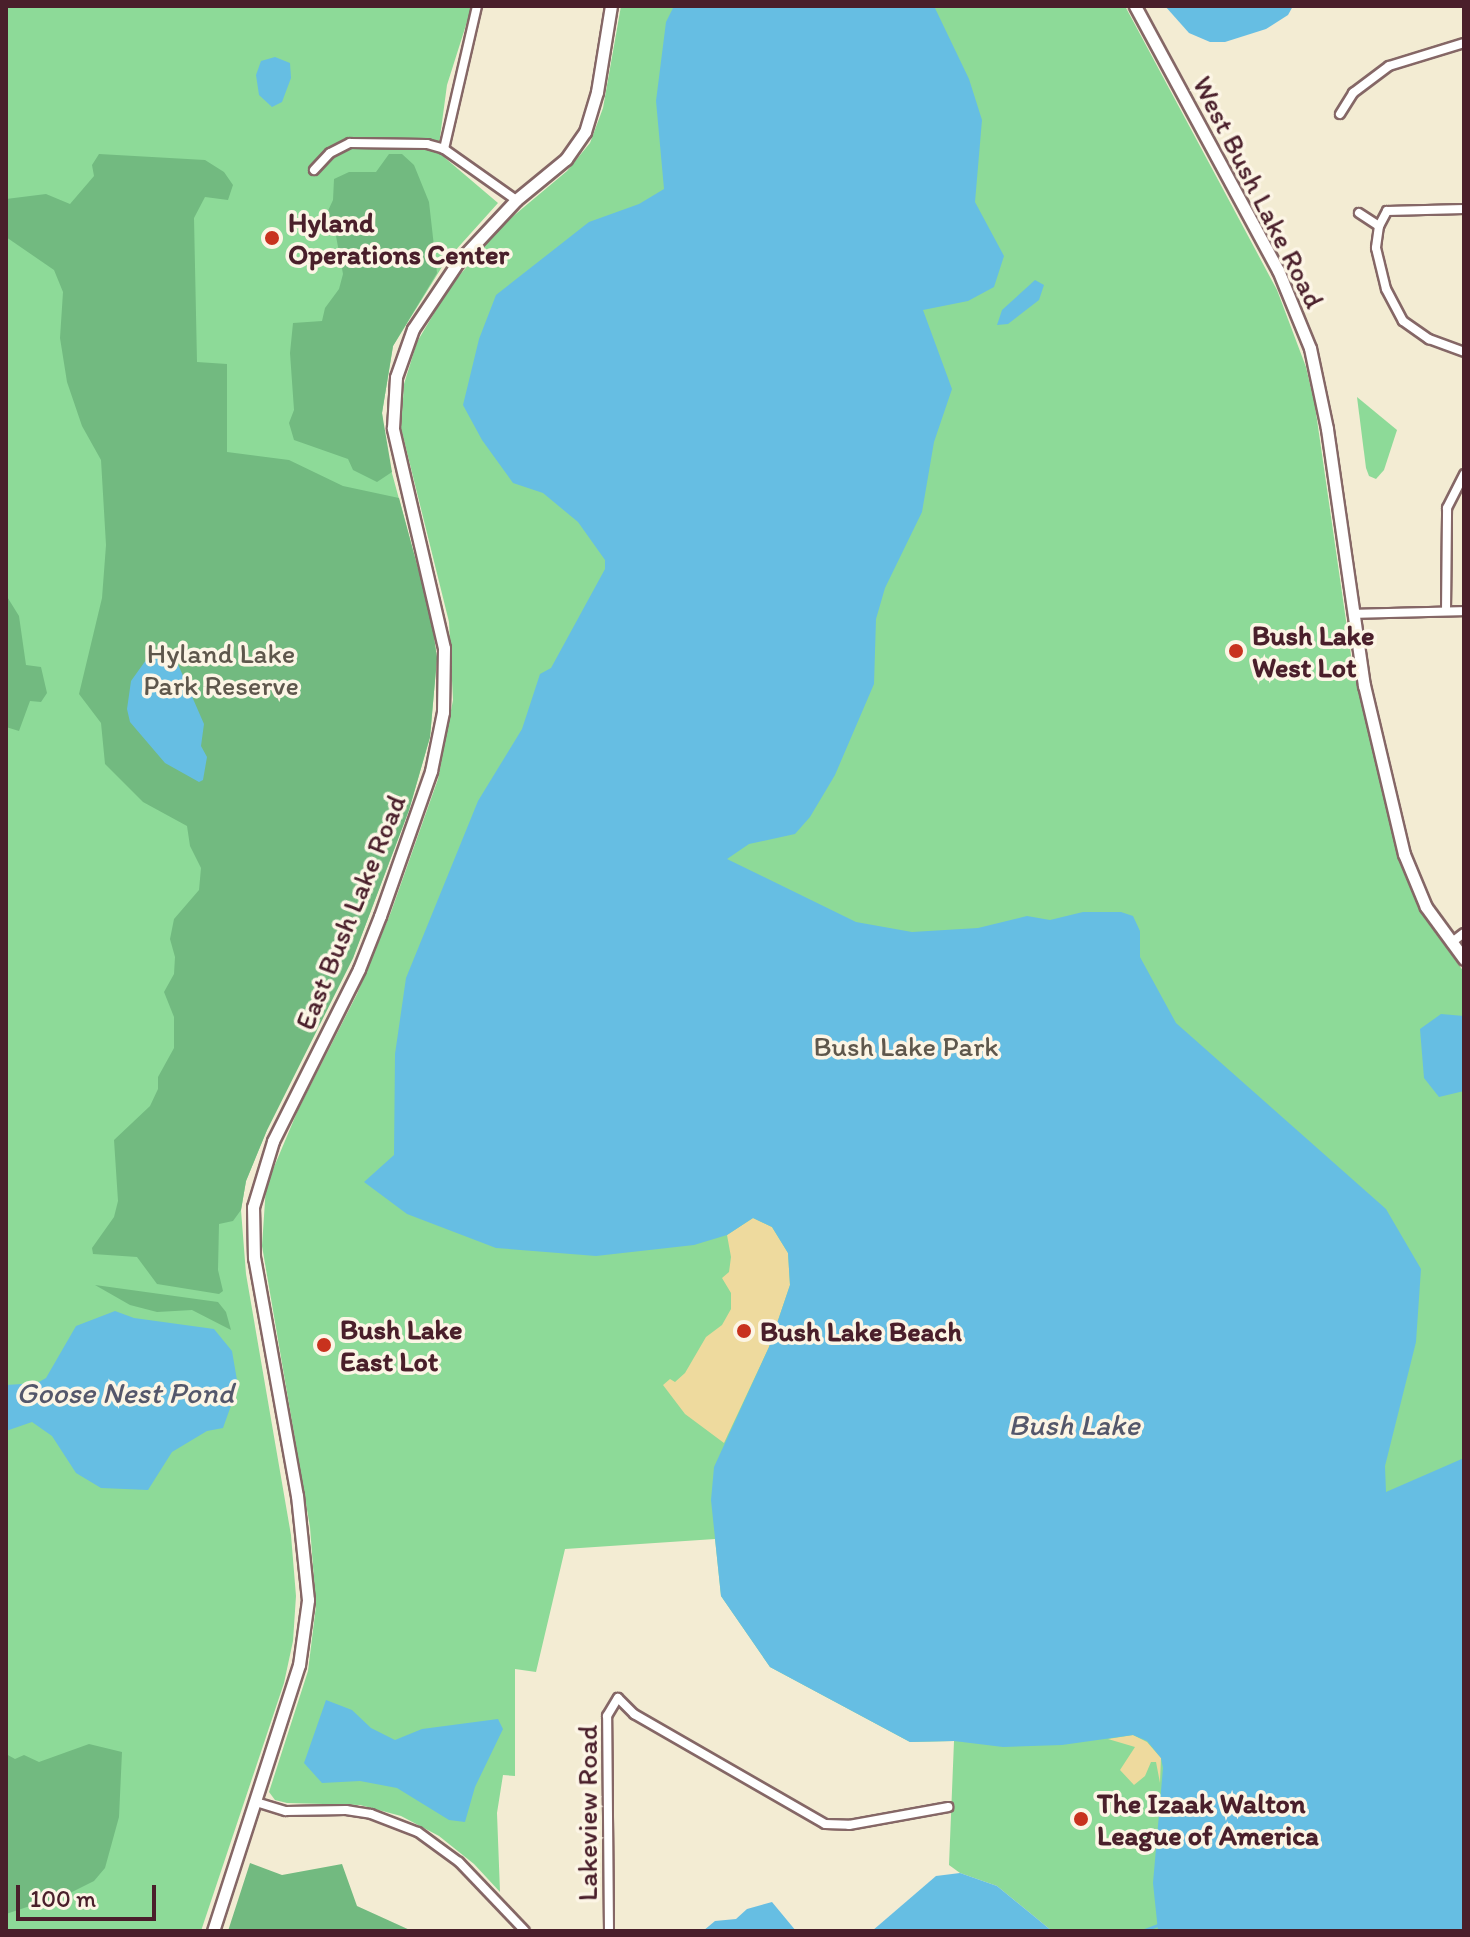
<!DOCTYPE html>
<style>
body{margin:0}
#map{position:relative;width:1470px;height:1937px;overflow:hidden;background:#f3ecd3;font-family:Itim,sans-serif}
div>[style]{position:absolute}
.green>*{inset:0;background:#8dda98}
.forest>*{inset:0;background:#72ba80}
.sand>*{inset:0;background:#eeda9e}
.water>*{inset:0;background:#66bee3}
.stream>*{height:3px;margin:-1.5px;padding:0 1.5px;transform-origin:1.5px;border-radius:1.5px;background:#66bee3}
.roads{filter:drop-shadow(2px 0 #856766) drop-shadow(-2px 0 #856766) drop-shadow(0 2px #856766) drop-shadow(0 -2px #856766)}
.street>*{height:8px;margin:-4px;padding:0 4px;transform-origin:4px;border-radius:4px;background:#fff}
.secondary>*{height:11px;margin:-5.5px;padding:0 5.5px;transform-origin:5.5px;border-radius:5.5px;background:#fff}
.dots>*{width:22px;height:22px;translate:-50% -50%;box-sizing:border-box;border:4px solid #fcf5e5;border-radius:50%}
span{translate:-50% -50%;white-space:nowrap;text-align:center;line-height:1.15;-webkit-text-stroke:7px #fcf5e5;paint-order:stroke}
.street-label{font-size:28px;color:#4a1f2b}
.poi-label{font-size:28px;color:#4a1f2b;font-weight:700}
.left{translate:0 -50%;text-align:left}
.park-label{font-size:28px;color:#5e574c}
.water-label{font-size:30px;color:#54576b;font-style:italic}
.frame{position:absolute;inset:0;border:8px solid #4a1f2b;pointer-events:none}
.scale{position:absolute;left:16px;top:1885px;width:140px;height:36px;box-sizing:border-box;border:4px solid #4a1f2b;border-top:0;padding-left:10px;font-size:24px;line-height:28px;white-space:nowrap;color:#4a1f2b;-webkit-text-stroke:6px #fcf5e5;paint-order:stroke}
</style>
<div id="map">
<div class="green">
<i style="clip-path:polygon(6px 6px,472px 6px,447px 85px,438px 152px,498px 203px,445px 262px,393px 346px,382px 413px,386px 451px,431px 617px,437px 658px,430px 737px,409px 810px,353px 958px,267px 1130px,246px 1181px,241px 1210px,246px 1274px,291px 1535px,296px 1596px,293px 1641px,284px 1683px,201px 1931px,6px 1931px)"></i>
<i style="clip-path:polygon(621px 6px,1125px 6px,1277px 290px,1306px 367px,1315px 406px,1352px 662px,1399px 854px,1429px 924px,1464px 972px,1464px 1931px,1052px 1931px,997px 1886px,960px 1873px,949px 1865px,954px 1741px,910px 1742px,770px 1667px,721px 1596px,715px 1539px,565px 1549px,536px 1672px,515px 1669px,515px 1776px,503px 1775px,497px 1813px,500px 1892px,474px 1864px,439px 1836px,401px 1816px,360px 1805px,287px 1803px,275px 1800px,269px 1792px,308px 1671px,316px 1606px,310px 1527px,262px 1246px,266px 1186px,298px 1110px,357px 994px,391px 912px,438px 779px,453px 700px,449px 622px,401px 428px,404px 384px,417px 342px,449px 288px,499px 228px,567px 171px,590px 143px,603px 108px)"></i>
<i style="clip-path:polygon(1357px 397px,1397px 430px,1384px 470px,1376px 479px,1369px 476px,1366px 468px)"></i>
</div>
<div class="forest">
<i style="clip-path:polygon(99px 154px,205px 160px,224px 172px,233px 185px,228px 200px,205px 197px,194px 218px,197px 362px,227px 364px,227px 452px,289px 460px,343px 486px,399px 498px,431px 617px,437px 658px,430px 737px,409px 810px,353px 958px,267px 1130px,246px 1181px,241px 1210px,233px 1221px,219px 1224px,218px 1270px,223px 1291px,219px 1294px,157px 1284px,137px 1257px,93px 1254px,92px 1248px,114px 1217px,118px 1201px,114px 1140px,150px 1106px,158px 1089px,158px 1077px,174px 1048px,174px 1017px,164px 992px,174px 974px,175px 957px,170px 939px,174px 919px,199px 890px,201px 868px,190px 846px,187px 826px,143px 802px,105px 764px,101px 723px,79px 694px,102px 598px,106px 545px,101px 460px,82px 426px,67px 382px,60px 338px,63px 292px,54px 270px,6px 237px,6px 199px,46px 194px,70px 204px,94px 176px,92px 165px)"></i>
<i style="clip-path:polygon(389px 154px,402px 154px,414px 165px,429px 202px,437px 273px,393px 346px,382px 413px,392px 472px,377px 482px,353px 470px,348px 459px,294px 440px,289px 423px,294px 410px,290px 353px,293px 323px,322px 321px,325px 308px,339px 289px,343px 274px,336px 236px,326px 215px,333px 200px,334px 179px,349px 172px,376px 172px)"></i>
<i style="clip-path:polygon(6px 595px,19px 616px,26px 665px,41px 667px,47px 693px,41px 702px,30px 701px,19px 731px,6px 727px)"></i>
<i style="clip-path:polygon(95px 1285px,218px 1302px,226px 1312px,231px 1330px,192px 1310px,157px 1312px,130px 1305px)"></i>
<i style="clip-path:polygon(89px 1744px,122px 1752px,119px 1817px,105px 1868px,94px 1881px,72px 1892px,6px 1914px,6px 1754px,15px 1759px,24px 1755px,39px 1762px)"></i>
<i style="clip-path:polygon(250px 1863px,282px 1875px,342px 1864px,357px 1906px,412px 1931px,228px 1931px)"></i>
</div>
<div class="sand">
<i style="clip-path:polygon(753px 1218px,772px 1227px,788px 1253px,790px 1285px,769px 1347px,724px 1443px,685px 1414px,663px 1385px,670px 1379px,675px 1382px,685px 1373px,706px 1337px,722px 1325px,731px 1309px,731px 1293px,722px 1278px,729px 1272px,731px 1257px,727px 1235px)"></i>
<i style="clip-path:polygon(1133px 1735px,1147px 1742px,1161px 1758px,1160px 1783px,1156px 1762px,1151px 1762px,1145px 1776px,1134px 1785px,1120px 1770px,1135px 1747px,1108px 1739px)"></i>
</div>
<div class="water">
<i style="clip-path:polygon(674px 6px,934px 6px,969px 79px,982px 120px,975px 202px,1004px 256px,994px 287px,968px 301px,923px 310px,952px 389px,934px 442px,922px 512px,885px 588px,876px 619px,874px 684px,835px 775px,810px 817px,795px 834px,749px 844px,727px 859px,856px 922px,912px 932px,978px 928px,1027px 916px,1050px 920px,1083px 912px,1121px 912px,1133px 916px,1140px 931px,1140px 957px,1176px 1023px,1386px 1209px,1421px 1269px,1416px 1342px,1385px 1466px,1386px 1492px,1464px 1458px,1464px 1931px,1158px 1931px,1153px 1883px,1163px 1768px,1161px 1758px,1147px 1741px,1133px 1735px,1062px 1745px,1003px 1747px,954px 1741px,910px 1742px,770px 1667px,721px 1596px,711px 1500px,714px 1467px,769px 1347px,790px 1285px,788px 1253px,772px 1227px,753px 1218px,727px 1235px,694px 1245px,596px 1256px,496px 1248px,407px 1214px,364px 1182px,394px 1155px,395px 1054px,406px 978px,478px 801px,522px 729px,540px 674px,551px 668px,605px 569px,605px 560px,578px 522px,543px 493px,513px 483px,482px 440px,463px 405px,479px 339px,496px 295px,589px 222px,639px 204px,664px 189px,656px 101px,666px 22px)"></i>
<i style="clip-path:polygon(1165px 6px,1293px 6px,1288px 15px,1266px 29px,1225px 42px,1210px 42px,1189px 33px)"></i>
<i style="clip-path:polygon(275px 57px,290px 63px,291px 78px,282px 102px,272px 107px,259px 95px,256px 75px,261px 61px)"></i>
<i style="clip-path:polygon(1035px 280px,1044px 285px,1039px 300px,1008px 324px,997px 325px,1002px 310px)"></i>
<i style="clip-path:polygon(160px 656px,177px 662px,204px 724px,201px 746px,207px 757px,203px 780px,199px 782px,165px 763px,130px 722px,127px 709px,131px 681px,146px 660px)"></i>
<i style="clip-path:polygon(1441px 1014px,1464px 1016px,1464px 1091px,1439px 1097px,1424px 1078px,1420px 1029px)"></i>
<i style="clip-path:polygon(115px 1311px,134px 1318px,214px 1329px,232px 1351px,238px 1386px,223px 1428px,207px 1431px,172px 1452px,148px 1490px,101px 1488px,76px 1473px,52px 1436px,32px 1422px,6px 1431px,6px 1385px,37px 1383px,46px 1378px,76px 1326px)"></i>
<i style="clip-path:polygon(326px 1700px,352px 1710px,371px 1728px,395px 1740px,422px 1729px,498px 1719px,503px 1729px,475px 1787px,465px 1822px,449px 1820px,397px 1788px,360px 1781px,322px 1783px,304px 1763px)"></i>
<i style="clip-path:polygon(960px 1873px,997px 1886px,1052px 1931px,872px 1931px,936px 1876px)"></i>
<i style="clip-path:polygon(772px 1902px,796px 1931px,703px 1931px,715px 1921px,736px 1919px,747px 1909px)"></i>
</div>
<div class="stream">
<i style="left:1142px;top:1931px;width:17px;rotate:-21deg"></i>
</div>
<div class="roads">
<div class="street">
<i style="left:1340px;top:114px;width:25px;rotate:-58deg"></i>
<i style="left:1353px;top:93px;width:45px;rotate:-36.9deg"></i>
<i style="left:1389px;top:66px;width:78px;rotate:-17deg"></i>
<i style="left:444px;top:149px;width:147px;rotate:-77deg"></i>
<i style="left:314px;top:170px;width:23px;rotate:-47deg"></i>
<i style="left:330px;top:153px;width:22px;rotate:-27deg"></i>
<i style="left:350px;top:143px;width:77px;rotate:0.7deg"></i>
<i style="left:427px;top:144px;width:18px;rotate:16deg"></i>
<i style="left:444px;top:149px;width:88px;rotate:35.3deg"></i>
<i style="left:1464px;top:209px;width:77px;rotate:178.5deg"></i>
<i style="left:1387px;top:211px;width:17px;rotate:118deg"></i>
<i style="left:1379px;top:226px;width:22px;rotate:98deg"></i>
<i style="left:1376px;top:248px;width:42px;rotate:76.3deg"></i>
<i style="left:1386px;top:289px;width:36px;rotate:62deg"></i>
<i style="left:1403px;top:321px;width:32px;rotate:35deg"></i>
<i style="left:1429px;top:339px;width:37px;rotate:20deg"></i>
<i style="left:1359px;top:213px;width:24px;rotate:33deg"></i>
<i style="left:1446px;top:611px;width:103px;rotate:-89.4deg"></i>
<i style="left:1447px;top:508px;width:38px;rotate:-63deg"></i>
<i style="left:1353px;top:614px;width:111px;rotate:-1.5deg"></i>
<i style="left:1451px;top:943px;width:16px;rotate:-38deg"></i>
<i style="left:256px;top:1802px;width:31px;rotate:17deg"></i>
<i style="left:286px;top:1811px;width:60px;rotate:-1deg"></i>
<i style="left:346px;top:1810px;width:25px;rotate:9deg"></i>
<i style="left:371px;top:1814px;width:50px;rotate:21deg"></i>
<i style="left:418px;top:1832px;width:51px;rotate:36.2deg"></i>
<i style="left:459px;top:1862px;width:95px;rotate:46.3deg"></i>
<i style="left:609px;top:1931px;width:215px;rotate:-90.5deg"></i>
<i style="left:607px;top:1716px;width:21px;rotate:-59deg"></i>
<i style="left:618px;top:1698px;width:23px;rotate:45deg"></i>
<i style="left:634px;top:1714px;width:220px;rotate:29.9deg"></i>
<i style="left:825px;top:1824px;width:24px;rotate:2deg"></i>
<i style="left:849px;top:1825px;width:101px;rotate:-10.3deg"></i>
</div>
<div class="secondary">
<i style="left:1135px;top:6px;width:300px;rotate:61.6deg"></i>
<i style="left:1278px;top:270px;width:84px;rotate:67.7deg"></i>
<i style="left:1310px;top:348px;width:83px;rotate:78.1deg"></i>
<i style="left:1327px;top:429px;width:259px;rotate:81.8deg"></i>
<i style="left:1364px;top:685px;width:174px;rotate:76.7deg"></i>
<i style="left:1404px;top:854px;width:57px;rotate:67.5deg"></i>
<i style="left:1426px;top:907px;width:64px;rotate:53.8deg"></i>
<i style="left:213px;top:1931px;width:280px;rotate:-72.1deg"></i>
<i style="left:299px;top:1665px;width:66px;rotate:-82.1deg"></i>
<i style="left:308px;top:1600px;width:105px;rotate:-96deg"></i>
<i style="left:297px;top:1496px;width:242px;rotate:-100.2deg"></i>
<i style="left:254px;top:1258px;width:51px;rotate:-91.1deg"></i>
<i style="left:253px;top:1207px;width:69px;rotate:-73.1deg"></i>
<i style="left:273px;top:1141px;width:192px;rotate:-63.4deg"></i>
<i style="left:359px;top:969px;width:57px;rotate:-68.4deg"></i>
<i style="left:380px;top:916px;width:154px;rotate:-70.6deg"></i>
<i style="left:431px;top:771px;width:60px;rotate:-78.5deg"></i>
<i style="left:443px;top:712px;width:64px;rotate:-89.1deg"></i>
<i style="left:444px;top:648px;width:226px;rotate:-103.1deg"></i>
<i style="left:393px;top:428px;width:51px;rotate:-86.6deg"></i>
<i style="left:396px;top:377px;width:51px;rotate:-70.5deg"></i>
<i style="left:413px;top:329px;width:81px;rotate:-56.1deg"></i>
<i style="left:458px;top:262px;width:85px;rotate:-46.9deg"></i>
<i style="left:516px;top:200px;width:65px;rotate:-39.4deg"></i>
<i style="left:566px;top:159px;width:33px;rotate:-55deg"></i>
<i style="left:585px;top:132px;width:42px;rotate:-73.3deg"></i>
<i style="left:597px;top:92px;width:87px;rotate:-80.8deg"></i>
</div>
</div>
<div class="dots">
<i style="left:272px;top:238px;background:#c8321e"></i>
<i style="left:1236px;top:651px;background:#c8321e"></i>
<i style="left:744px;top:1331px;background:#c8321e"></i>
<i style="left:324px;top:1345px;background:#c8321e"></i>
<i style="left:1081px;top:1819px;background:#c8321e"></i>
</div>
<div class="street-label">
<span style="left:1259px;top:192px;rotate:63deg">West Bush Lake Road</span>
<span style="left:350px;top:912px;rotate:-68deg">East Bush Lake Road</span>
<span style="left:587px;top:1813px;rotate:-90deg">Lakeview Road</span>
</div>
<div class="poi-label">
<span class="left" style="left:288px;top:238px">Hyland<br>Operations Center</span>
<span class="left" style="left:1252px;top:651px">Bush Lake<br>West Lot</span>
<span class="left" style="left:340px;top:1345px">Bush Lake<br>East Lot</span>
<span class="left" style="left:760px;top:1331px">Bush Lake Beach</span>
<span class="left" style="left:1097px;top:1819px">The Izaak Walton<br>League of America</span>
</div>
<div class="park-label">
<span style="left:221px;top:669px">Hyland Lake<br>Park Reserve</span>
<span style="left:906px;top:1046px">Bush Lake Park</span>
</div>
<div class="water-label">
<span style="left:125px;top:1393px">Goose Nest Pond</span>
<span style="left:1074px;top:1425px">Bush Lake</span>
</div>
<div class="frame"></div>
<div class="scale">100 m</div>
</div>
